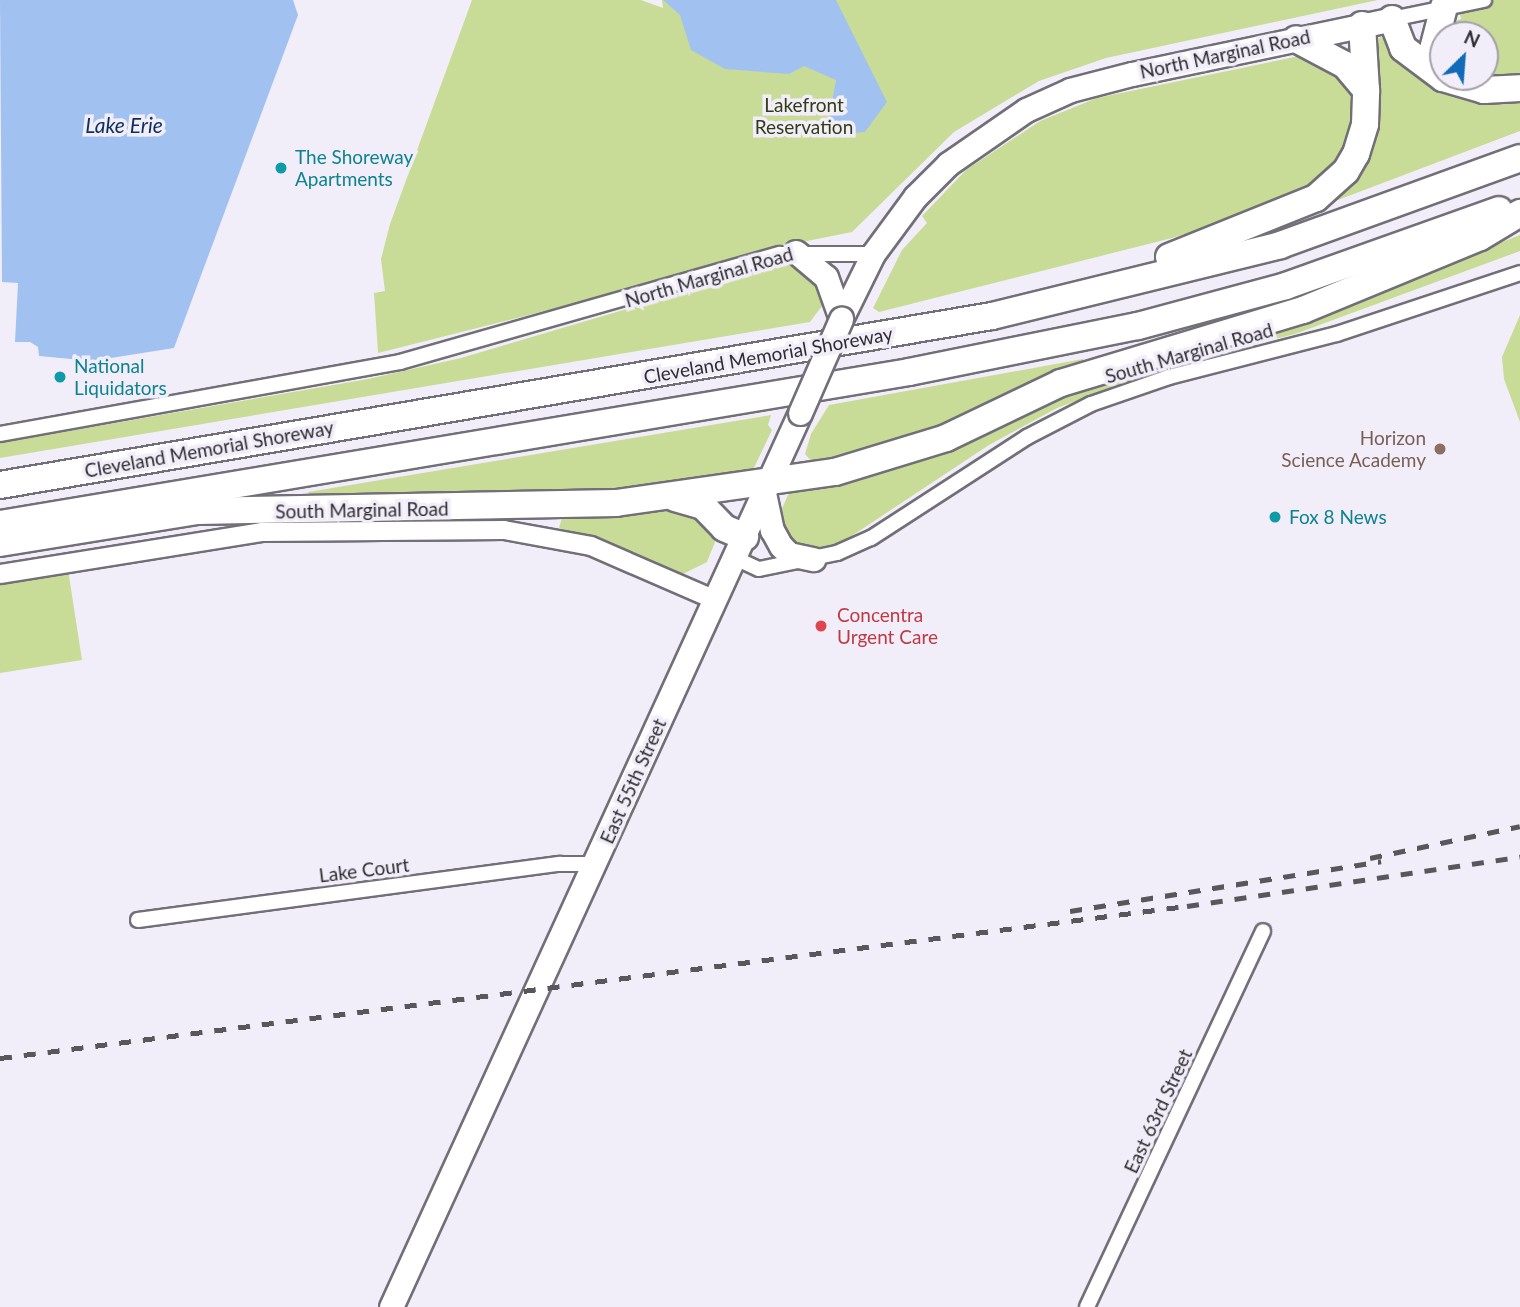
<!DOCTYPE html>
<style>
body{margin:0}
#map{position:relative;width:1520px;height:1307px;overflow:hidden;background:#f2eef9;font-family:Lato,sans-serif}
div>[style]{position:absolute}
.green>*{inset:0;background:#c8db97}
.water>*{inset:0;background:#a1c2f1}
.roads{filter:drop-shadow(2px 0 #726f78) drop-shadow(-2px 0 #726f78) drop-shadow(0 2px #726f78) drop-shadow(0 -2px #726f78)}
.minor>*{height:14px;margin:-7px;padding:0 7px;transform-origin:7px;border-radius:7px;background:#fff}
.tertiary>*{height:18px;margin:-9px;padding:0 9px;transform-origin:9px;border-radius:9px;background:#fff}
.primary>*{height:23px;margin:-11.5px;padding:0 11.5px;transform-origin:11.5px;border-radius:11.5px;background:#fff}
.motorway>*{height:26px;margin:-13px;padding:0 13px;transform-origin:13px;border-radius:13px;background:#fff}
.rail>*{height:4.5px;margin-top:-2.25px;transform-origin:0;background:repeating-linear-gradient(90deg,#58575c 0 12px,transparent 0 24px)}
.bridges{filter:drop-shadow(2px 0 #726f78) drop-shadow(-2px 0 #726f78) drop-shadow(0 2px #726f78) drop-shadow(0 -2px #726f78)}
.primary-bridge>*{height:23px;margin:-11.5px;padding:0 11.5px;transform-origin:11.5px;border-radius:11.5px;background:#fff}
.dots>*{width:19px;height:19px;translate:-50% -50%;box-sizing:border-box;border:4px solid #f2eef9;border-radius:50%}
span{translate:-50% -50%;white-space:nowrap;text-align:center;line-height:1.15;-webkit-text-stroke:7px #f2eef9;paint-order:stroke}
.street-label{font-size:19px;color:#2d2c30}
.park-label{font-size:19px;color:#323c14}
.culture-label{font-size:19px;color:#0d838f}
.left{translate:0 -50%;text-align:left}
.education-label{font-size:19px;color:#785e54}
.right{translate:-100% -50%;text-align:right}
.health-label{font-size:19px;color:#be3a42}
.water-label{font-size:21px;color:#0b2f5e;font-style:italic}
.north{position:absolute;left:1429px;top:21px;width:70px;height:70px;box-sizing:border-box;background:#f2eef9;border:2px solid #a3a0a9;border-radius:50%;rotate:25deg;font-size:19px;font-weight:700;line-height:28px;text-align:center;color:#2d2c30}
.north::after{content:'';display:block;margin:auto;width:24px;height:32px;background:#116bb8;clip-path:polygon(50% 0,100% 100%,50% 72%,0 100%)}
</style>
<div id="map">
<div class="green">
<i style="clip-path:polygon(472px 0,641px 0,663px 8px,662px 0,1378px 0,1106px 58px,1039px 81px,954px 132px,852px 232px,777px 247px,624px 291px,378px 353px,374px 293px,385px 291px,381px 259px,390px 224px)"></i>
<i style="clip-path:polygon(1457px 0,1520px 0,1520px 75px,1485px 77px,1485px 35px,1443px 35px,1452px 22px,1461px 19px)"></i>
<i style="clip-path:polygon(1382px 37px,1391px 50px,1520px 95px,1520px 131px,1322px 206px,1354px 173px,1371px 40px)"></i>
<i style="clip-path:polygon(1309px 54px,1336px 66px,1358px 95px,1354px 133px,1331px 171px,1293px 200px,1172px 238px,879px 312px,873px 308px,902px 250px,927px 223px,922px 216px,966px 170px,1040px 121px,1097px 98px)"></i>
<i style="clip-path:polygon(1520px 235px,1520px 251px,1295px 334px,1170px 365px,1057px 408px,989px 445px,844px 541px,819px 549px,801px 548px,787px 543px,776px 522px,788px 495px,803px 485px,1325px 311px)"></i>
<i style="clip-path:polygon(779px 264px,798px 265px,821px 287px,822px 306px,810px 322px,0 458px,0 443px,368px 379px,461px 358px)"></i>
<i style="clip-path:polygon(1520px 315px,1520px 422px,1504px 379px,1502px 357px)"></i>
<i style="clip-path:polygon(1083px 359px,1087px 367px,986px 414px,815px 465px,805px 454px,811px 434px,829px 405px)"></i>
<i style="clip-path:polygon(771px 415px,768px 425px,772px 430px,751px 474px,639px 494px,310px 500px,308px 492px)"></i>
<i style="clip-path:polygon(675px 506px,711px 525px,715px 542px,707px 562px,683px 574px,559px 528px,563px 514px)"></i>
<i style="clip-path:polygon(67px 563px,82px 660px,0 673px,0 574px)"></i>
</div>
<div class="water">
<i style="clip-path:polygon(0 0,293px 0,298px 15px,174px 348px,92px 361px,39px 356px,38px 347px,30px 342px,15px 342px,18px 283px,2px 282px)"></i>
<i style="clip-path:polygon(663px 0,836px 0,887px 102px,865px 132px,842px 134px,829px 119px,836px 80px,804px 66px,789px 74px,725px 69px,691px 50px,680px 15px)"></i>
</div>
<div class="roads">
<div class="minor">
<i style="left:1392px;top:19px;width:94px;rotate:-11.7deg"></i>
<i style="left:0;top:434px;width:406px;rotate:-10.2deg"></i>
<i style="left:400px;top:362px;width:395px;rotate:-15.9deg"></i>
<i style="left:780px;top:254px;width:93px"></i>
<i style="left:735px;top:558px;width:26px;rotate:25deg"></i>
<i style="left:759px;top:569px;width:80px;rotate:-11.6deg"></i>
<i style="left:837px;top:553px;width:37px;rotate:-24deg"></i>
<i style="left:871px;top:538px;width:186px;rotate:-32.9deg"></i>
<i style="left:1027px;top:437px;width:72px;rotate:-27.3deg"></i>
<i style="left:1091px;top:404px;width:83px;rotate:-19.1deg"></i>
<i style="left:1169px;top:377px;width:173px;rotate:-14.4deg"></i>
<i style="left:1337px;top:334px;width:193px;rotate:-18.4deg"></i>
<i style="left:138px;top:920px;width:426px;rotate:-7.6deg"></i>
<i style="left:560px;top:864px;width:36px"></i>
<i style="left:1087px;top:1307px;width:415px;rotate:-64.9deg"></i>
</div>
<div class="tertiary">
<i style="left:0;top:574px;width:265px;rotate:-9.1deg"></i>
<i style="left:262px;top:532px;width:242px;rotate:-0.5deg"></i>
<i style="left:504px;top:530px;width:88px;rotate:10.4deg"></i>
<i style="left:591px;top:546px;width:135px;rotate:23.5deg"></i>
</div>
<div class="primary">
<i style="left:796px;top:252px;width:39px;rotate:40deg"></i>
<i style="left:826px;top:277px;width:45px;rotate:70.3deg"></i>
<i style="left:841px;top:319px;width:72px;rotate:-63.8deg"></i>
<i style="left:873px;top:254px;width:71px;rotate:-53.6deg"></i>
<i style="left:915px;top:197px;width:47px;rotate:-45deg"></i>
<i style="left:948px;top:164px;width:95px;rotate:-34.7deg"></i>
<i style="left:1026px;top:110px;width:48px;rotate:-24.4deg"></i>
<i style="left:1070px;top:90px;width:64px;rotate:-14.5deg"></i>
<i style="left:1132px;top:74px;width:266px;rotate:-11.9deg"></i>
<i style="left:764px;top:493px;width:38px;rotate:78deg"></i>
<i style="left:772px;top:530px;width:18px;rotate:61deg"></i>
<i style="left:781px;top:546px;width:11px;rotate:45deg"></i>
<i style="left:789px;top:554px;width:25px;rotate:12deg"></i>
<i style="left:391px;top:1307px;width:983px;rotate:-65.42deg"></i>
</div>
<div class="motorway">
<i style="left:1392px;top:19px;width:31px;rotate:69deg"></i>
<i style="left:1403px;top:48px;width:50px;rotate:36.9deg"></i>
<i style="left:1443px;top:78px;width:43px;rotate:16.3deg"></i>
<i style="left:1484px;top:90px;width:36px;rotate:-3deg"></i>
<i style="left:1362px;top:25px;width:65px;rotate:86.5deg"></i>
<i style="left:1443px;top:78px;width:27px;rotate:-114deg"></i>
<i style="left:1432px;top:53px;width:48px;rotate:-75.4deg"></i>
<i style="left:1169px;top:257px;width:158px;rotate:-21.9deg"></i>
<i style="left:1316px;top:198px;width:40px;rotate:-42deg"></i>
<i style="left:1346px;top:171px;width:20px;rotate:-60deg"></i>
<i style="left:1356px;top:154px;width:31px;rotate:-73deg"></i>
<i style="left:1365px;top:124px;width:34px;rotate:-88deg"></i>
<i style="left:1366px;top:90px;width:33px;rotate:-130deg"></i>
<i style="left:1345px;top:65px;width:55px;rotate:-152deg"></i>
<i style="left:0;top:485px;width:1006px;rotate:-9.67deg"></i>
<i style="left:992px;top:316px;width:297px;rotate:-13.8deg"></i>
<i style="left:1280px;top:245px;width:255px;rotate:-19.9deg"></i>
<i style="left:675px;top:498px;width:29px;rotate:16deg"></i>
<i style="left:703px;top:506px;width:30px;rotate:46deg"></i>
<i style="left:724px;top:528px;width:23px;rotate:23deg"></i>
<i style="left:0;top:524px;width:922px;rotate:-9.49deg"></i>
<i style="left:909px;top:372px;width:234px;rotate:-11.4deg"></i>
<i style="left:1138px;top:326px;width:153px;rotate:-15.1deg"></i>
<i style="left:1286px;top:286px;width:226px;rotate:-19.6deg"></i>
<i style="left:0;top:543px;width:200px;rotate:-9.2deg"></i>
<i style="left:197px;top:511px;width:419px;rotate:-1.1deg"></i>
<i style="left:616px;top:503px;width:221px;rotate:-8.1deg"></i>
<i style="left:835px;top:472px;width:116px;rotate:-17deg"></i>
<i style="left:946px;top:438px;width:127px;rotate:-25.6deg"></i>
<i style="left:1061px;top:383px;width:253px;rotate:-16.8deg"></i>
<i style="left:1303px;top:310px;width:191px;rotate:-22.4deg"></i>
<i style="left:1480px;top:237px;width:47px;rotate:-31deg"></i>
</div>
</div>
<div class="rail">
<i style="left:1370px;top:858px;width:153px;rotate:-12deg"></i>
<i style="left:1070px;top:911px;width:315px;rotate:-9.1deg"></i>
<i style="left:0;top:1058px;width:1197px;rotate:-7.3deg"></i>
<i style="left:1187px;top:906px;width:337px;rotate:-8.4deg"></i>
</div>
<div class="bridges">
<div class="primary-bridge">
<i style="left:800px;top:413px;width:103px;rotate:-66.4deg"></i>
</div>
</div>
<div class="dots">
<i style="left:281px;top:168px;background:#0f9aa8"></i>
<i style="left:60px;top:377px;background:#0f9aa8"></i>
<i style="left:1440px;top:449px;background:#8d6e63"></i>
<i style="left:1275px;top:517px;background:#0f9aa8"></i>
<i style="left:821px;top:626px;background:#e0444e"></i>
</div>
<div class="street-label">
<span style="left:1225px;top:54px;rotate:-12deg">North Marginal Road</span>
<span style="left:709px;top:277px;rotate:-16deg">North Marginal Road</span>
<span style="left:1189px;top:353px;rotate:-16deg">South Marginal Road</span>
<span style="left:768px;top:355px;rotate:-10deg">Cleveland Memorial Shoreway</span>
<span style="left:209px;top:449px;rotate:-10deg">Cleveland Memorial Shoreway</span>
<span style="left:362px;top:510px;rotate:-1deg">South Marginal Road</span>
<span style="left:633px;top:781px;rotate:-66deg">East 55th Street</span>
<span style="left:364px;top:870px;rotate:-7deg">Lake Court</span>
<span style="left:1158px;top:1111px;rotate:-65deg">East 63rd Street</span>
</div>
<div class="park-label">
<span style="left:804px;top:116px">Lakefront<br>Reservation</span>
</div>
<div class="culture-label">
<span class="left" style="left:295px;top:168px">The Shoreway<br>Apartments</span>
<span class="left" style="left:74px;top:377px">National<br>Liquidators</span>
<span class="left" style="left:1289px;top:517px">Fox 8 News</span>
</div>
<div class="education-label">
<span class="right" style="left:1426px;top:449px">Horizon<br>Science Academy</span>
</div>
<div class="health-label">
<span class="left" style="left:837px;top:626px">Concentra<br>Urgent Care</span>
</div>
<div class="water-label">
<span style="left:124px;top:125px">Lake Erie</span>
</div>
<div class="north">N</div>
</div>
